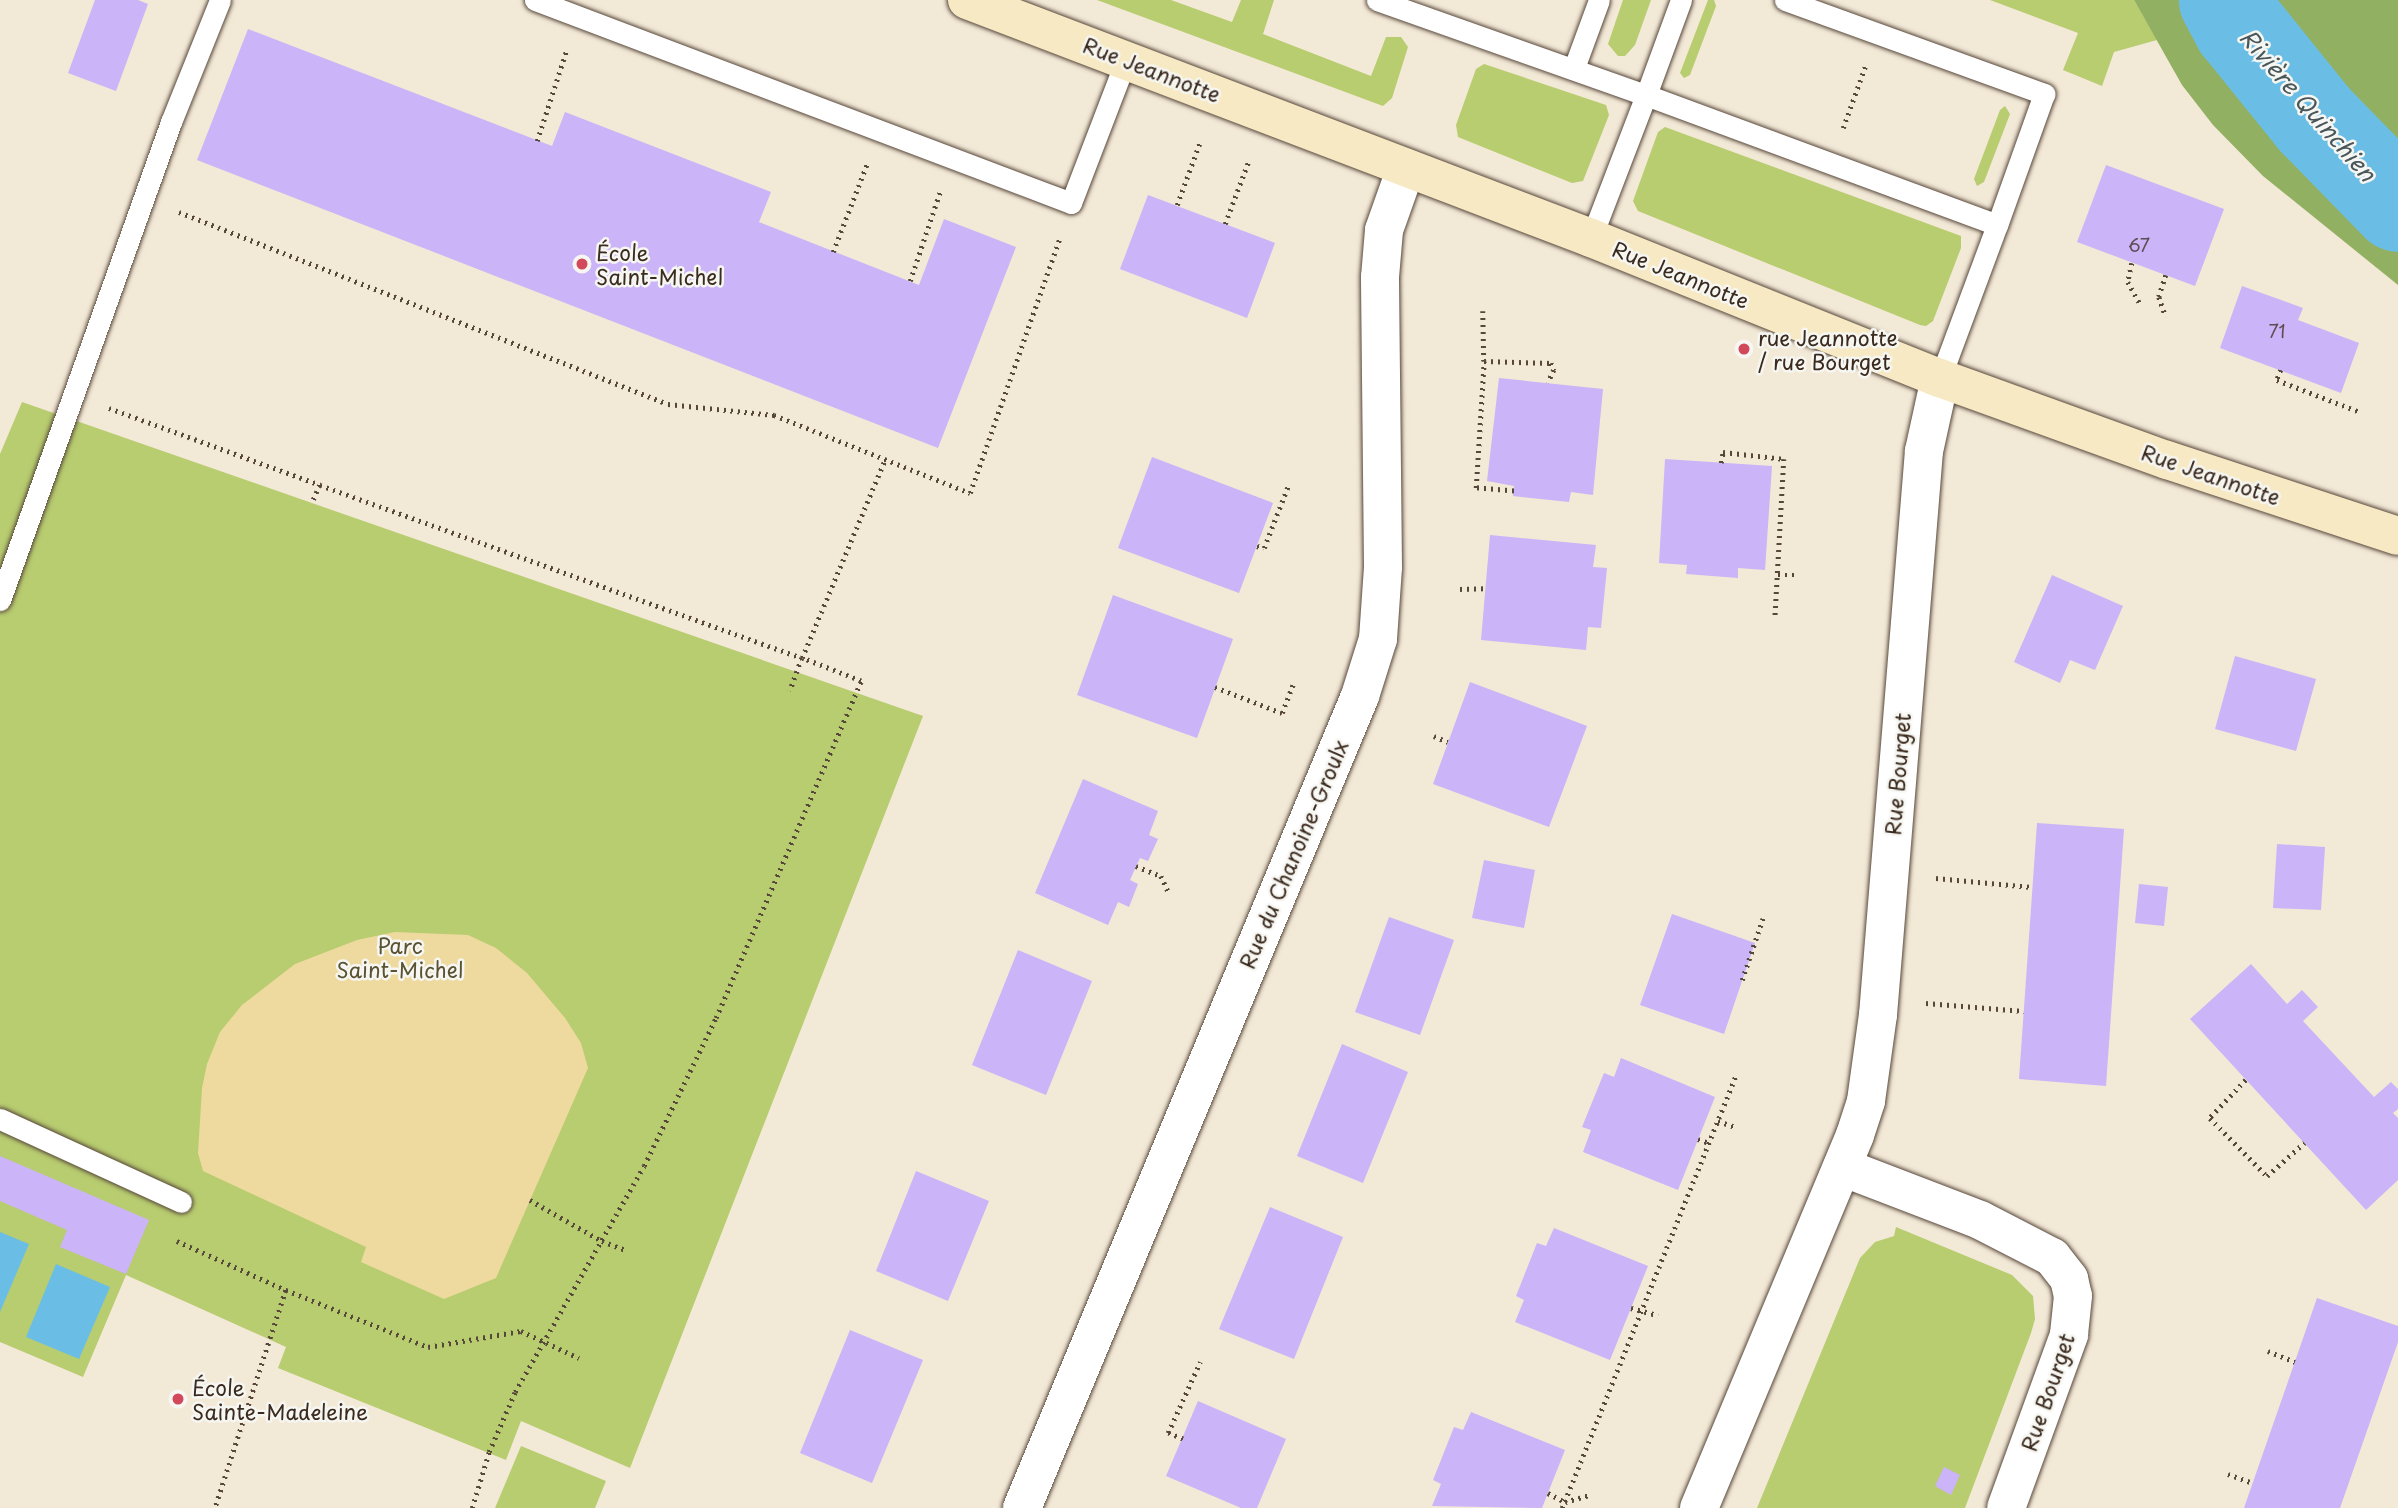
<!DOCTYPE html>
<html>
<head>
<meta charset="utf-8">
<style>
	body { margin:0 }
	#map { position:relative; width:2398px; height:1508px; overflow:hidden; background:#f3e9d7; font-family:"Playpen Sans",sans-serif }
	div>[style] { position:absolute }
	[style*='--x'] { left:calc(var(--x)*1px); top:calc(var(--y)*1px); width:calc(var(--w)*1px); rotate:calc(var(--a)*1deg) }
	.green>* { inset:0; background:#b8cc70 }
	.forest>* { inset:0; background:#92b062 }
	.sand>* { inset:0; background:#eeda9e }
	.water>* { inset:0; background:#6abee6 }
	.river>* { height:93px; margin:-46.5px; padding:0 46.5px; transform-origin:46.5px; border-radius:46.5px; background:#6abee6 }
	.building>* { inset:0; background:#cbb4f7 }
	.path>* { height:4.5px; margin-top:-2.25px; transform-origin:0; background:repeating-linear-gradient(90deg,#57473a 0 2px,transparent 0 7px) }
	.roads { filter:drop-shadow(0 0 2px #57473a) drop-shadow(0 0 2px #57473a) }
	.service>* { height:21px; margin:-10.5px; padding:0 10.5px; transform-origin:10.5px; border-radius:10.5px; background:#fff }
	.minor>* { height:38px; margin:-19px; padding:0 19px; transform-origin:19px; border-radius:19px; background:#fff }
	.secondary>* { height:38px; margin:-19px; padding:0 19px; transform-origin:19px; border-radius:19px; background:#f7e9c3 }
	.dots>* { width:19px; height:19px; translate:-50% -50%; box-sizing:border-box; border:4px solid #f6f6f2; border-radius:50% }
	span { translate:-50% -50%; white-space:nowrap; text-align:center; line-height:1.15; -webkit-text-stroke:5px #f6f6f2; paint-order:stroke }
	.number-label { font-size:18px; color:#5f4c54 }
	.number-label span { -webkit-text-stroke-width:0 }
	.street-label { font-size:21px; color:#3b2a1e }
	.poi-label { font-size:21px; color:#3b2a1e }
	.left { translate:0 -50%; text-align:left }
	.park-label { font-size:21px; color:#5a5232 }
	.water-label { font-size:23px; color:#49565a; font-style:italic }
</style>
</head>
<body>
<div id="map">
	<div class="green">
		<div style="clip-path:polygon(1097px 0,1171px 0,1232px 22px,1241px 0,1274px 0,1263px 34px,1371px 76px,1386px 37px,1401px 37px,1408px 47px,1392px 98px,1383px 106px)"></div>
		<div style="clip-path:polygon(1623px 0,1651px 0,1635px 45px,1625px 56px,1618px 56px,1608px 44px)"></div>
		<div style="clip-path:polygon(1708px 0,1714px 0,1716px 6px,1690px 75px,1684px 78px,1680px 73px)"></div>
		<div style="clip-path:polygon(1990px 0,2134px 0,2157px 40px,2114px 52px,2102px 86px,2063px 70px,2078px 33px)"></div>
		<div style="clip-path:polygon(1484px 64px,1606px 105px,1609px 115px,1583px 181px,1572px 183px,1458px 137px,1456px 125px,1476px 69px)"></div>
		<div style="clip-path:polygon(2005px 106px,2010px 114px,1984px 182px,1977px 186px,1974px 179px,2000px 110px)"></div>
		<div style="clip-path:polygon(1665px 127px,1961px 236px,1961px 248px,1933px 321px,1926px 326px,1920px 325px,1638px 211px,1633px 201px,1658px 132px)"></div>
		<div style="clip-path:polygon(22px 402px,923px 716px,630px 1468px,521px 1421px,506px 1460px,278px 1368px,286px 1347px,126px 1275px,83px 1377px,0 1342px,0 454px)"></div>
		<div style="clip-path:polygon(1896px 1227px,2012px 1275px,2033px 1296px,2035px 1319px,2031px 1333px,1965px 1508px,1757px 1508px,1860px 1258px,1875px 1242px,1894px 1236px)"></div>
		<div style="clip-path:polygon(521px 1446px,606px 1481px,595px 1508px,495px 1508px)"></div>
	</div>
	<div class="forest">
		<div style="clip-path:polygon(2134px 0,2398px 0,2398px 285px,2263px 176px,2213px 125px,2182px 85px)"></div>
	</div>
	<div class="sand">
		<div style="clip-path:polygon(395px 932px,468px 935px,496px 948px,527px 973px,565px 1018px,581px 1043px,588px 1068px,496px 1278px,444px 1299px,361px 1262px,366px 1247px,203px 1171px,198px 1153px,202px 1088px,207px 1064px,220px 1032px,242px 1005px,295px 964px,357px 940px)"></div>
	</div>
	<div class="water">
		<div style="clip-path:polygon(0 1232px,29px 1244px,0 1312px)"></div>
		<div style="clip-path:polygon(56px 1264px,110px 1287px,79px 1359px,26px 1337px)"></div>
	</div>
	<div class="river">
		<div style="--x:2225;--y:0;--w:30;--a:62"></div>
		<div style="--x:2239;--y:26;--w:119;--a:51.1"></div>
		<div style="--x:2314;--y:119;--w:120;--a:45.7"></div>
	</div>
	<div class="building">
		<div style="clip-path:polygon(95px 0,138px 0,148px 4px,116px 91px,68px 73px)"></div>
		<div style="clip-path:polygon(248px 29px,552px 146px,565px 112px,771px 192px,759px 222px,919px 285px,944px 219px,1016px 247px,938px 448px,197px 160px)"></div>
		<div style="clip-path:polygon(2106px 165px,2224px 209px,2195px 286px,2077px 242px)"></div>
		<div style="clip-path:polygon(1148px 195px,1275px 243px,1247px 318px,1120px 269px)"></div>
		<div style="clip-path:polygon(2242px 286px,2303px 308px,2298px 320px,2359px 343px,2341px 393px,2220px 348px)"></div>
		<div style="clip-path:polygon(1499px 378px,1603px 389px,1593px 495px,1571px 492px,1569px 502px,1513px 496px,1514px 486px,1487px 481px)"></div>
		<div style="clip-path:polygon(1152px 457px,1273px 503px,1239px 593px,1118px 548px)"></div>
		<div style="clip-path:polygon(1665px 459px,1772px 466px,1765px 570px,1738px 568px,1738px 578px,1686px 574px,1687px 565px,1659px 563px)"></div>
		<div style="clip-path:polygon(1490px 535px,1596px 545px,1593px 567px,1607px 568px,1601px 628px,1588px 627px,1586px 650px,1481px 640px)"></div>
		<div style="clip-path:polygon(2052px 575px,2123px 606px,2095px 670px,2070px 660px,2060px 683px,2014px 662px)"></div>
		<div style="clip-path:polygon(1113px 595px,1233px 639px,1197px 738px,1077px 695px)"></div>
		<div style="clip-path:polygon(2235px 656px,2316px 679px,2296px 751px,2215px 729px)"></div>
		<div style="clip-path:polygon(1470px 682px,1587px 726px,1549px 827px,1433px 784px)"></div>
		<div style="clip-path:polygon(1083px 779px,1158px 811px,1149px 835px,1158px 839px,1148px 861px,1140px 858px,1130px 880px,1138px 884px,1129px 907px,1118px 902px,1108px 925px,1035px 893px)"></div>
		<div style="clip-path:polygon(2037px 823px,2124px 829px,2106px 1086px,2019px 1079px)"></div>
		<div style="clip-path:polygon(2277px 844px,2325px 847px,2321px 910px,2273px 908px)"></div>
		<div style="clip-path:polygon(1484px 860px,1535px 870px,1524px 928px,1472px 918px)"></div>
		<div style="clip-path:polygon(2139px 884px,2168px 887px,2164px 926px,2135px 923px)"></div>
		<div style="clip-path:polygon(1672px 914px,1755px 943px,1724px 1034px,1640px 1005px)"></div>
		<div style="clip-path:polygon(1389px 917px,1454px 940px,1420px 1035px,1355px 1012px)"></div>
		<div style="clip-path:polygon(1018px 950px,1092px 981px,1046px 1095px,972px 1065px)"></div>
		<div style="clip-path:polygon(2251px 964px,2287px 1004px,2302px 990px,2318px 1007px,2303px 1021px,2374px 1097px,2391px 1082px,2398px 1089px,2398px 1109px,2393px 1113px,2398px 1118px,2398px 1180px,2366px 1210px,2190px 1019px)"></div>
		<div style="clip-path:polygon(1342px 1044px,1408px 1072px,1363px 1183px,1297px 1156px)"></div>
		<div style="clip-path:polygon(1621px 1058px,1715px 1097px,1678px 1190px,1583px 1152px,1591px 1130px,1582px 1127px,1604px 1073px,1614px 1077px)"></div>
		<div style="clip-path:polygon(0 1156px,149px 1220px,126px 1274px,60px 1247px,67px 1230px,0 1201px)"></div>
		<div style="clip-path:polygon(916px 1171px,989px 1201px,948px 1301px,876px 1271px)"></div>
		<div style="clip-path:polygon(1270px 1207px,1343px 1237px,1294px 1359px,1219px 1329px)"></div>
		<div style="clip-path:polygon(1554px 1228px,1648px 1266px,1610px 1360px,1515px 1322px,1524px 1300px,1516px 1296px,1537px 1243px,1546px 1246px)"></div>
		<div style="clip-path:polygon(2317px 1298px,2398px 1326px,2398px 1342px,2340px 1508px,2244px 1508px)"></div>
		<div style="clip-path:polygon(850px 1330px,923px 1360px,872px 1483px,800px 1453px)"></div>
		<div style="clip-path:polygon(1198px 1401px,1286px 1439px,1257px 1508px,1241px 1508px,1166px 1476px)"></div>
		<div style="clip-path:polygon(1471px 1412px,1565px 1450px,1542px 1508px,1432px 1506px,1441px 1484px,1433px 1480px,1454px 1427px,1463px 1430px)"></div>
		<div style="clip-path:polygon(1944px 1467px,1960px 1475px,1951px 1495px,1935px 1486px)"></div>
	</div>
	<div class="path">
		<div style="--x:1843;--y:128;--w:65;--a:-70.2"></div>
		<div style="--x:537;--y:141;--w:94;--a:-72"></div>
		<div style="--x:1177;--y:205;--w:67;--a:-69.9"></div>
		<div style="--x:179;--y:212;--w:525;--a:21.44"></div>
		<div style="--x:668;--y:404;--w:107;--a:5.9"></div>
		<div style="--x:774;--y:415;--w:211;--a:21.7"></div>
		<div style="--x:970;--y:493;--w:271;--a:-70.6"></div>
		<div style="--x:1225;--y:224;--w:68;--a:-69.4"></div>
		<div style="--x:833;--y:252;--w:94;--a:-68.9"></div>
		<div style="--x:2132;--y:263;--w:19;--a:102"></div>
		<div style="--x:2128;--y:282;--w:26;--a:61"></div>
		<div style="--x:2166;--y:275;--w:23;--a:108"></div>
		<div style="--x:2159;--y:297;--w:21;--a:71"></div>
		<div style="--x:910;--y:281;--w:94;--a:-71.4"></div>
		<div style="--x:1483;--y:311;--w:50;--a:88.9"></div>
		<div style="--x:2281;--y:370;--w:11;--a:112"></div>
		<div style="--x:2277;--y:380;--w:89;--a:21.1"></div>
		<div style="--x:109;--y:408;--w:225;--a:20"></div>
		<div style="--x:320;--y:485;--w:20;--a:114"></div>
		<div style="--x:1721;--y:463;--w:11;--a:-80"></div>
		<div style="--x:1723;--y:452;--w:61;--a:6.5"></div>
		<div style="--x:1784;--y:459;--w:160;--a:93.2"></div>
		<div style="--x:320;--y:485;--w:512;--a:19.74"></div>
		<div style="--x:802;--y:658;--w:35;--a:110"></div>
		<div style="--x:1514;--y:491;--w:38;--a:-175"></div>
		<div style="--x:1476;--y:488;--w:127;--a:-86.4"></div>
		<div style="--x:1484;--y:361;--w:67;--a:1.7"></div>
		<div style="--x:1551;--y:363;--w:8;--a:67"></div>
		<div style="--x:1554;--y:370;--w:14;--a:115"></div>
		<div style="--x:1257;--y:546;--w:7;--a:16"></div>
		<div style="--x:1264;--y:548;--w:66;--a:-68.8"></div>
		<div style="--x:1778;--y:575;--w:18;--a:0"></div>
		<div style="--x:1460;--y:589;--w:25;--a:-2"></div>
		<div style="--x:1215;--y:687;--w:72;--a:21.2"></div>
		<div style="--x:1282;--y:713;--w:33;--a:-69"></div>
		<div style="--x:1434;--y:736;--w:15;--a:23"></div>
		<div style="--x:1136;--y:866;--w:27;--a:22"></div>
		<div style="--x:1161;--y:876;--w:17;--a:65"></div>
		<div style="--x:1936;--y:878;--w:96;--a:5.4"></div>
		<div style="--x:1742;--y:980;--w:65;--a:-71.3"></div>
		<div style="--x:1926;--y:1003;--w:98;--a:4.7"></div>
		<div style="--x:2246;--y:1080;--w:52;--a:133.5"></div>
		<div style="--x:2210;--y:1118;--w:81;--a:45.5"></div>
		<div style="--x:2267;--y:1176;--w:50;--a:-41.7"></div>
		<div style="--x:1718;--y:1121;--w:18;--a:19"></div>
		<div style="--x:1698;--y:1139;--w:12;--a:20"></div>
		<div style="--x:530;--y:1200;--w:83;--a:29.7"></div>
		<div style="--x:602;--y:1241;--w:25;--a:21"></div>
		<div style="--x:177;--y:1241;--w:120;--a:24.2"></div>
		<div style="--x:286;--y:1290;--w:229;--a:108"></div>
		<div style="--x:286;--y:1290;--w:153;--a:21.9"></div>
		<div style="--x:428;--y:1347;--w:94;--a:-9.8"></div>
		<div style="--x:521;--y:1331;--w:64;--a:25"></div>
		<div style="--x:1631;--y:1308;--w:28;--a:15"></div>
		<div style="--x:2268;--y:1351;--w:29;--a:22"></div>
		<div style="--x:1183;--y:1439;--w:16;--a:-158"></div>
		<div style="--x:1168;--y:1433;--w:78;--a:-65.7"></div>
		<div style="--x:2228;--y:1474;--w:27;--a:20"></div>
		<div style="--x:1548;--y:1493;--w:19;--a:28"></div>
		<div style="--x:1565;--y:1502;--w:26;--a:-16"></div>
		<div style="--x:472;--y:1508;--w:59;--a:-73.1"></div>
		<div style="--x:489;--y:1452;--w:65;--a:-66.6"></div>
		<div style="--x:515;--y:1392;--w:260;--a:-60.3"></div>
		<div style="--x:644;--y:1166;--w:165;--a:-64.1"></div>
		<div style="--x:716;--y:1018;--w:367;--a:-66.7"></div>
		<div style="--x:861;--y:681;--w:63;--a:-158.7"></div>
		<div style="--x:802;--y:658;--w:215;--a:-67.3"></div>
		<div style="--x:1562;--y:1508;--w:467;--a:-68.1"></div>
	</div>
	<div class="roads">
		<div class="service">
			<div style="--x:535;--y:0;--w:573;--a:20.74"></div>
			<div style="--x:1071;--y:203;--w:153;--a:-69"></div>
			<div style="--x:1377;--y:0;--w:285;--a:19.5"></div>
			<div style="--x:1646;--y:95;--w:153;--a:111"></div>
			<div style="--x:1681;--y:0;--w:101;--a:110.2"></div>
			<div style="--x:1646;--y:95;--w:374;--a:20.3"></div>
			<div style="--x:1997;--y:225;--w:163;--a:110.4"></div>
			<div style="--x:1785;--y:0;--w:276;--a:19.9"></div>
			<div style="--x:2044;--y:94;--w:139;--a:109.7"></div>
			<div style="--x:1574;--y:68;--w:72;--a:-69.8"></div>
			<div style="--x:0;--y:600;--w:508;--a:-70.32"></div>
			<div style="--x:171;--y:122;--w:131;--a:-68.1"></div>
			<div style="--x:0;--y:1119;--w:199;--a:24.6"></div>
		</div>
		<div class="minor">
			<div style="--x:1842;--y:1167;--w:148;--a:21"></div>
			<div style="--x:1980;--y:1220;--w:81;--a:27.2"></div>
			<div style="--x:2052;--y:1257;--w:28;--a:52"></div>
			<div style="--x:2069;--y:1279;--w:17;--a:77"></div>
			<div style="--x:2073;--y:1296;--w:39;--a:96"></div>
			<div style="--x:2069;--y:1335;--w:184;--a:110"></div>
			<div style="--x:1022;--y:1508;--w:880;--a:-67.4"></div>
			<div style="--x:1360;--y:696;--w:60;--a:-72.5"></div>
			<div style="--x:1378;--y:639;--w:72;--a:-86"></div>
			<div style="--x:1383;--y:567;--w:290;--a:-90.6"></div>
			<div style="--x:1380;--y:277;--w:47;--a:-85.1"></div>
			<div style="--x:1384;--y:230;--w:66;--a:-70.5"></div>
			<div style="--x:1699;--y:1508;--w:404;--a:-67.3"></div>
			<div style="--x:1855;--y:1135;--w:36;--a:-72"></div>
			<div style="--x:1866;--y:1101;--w:87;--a:-82.1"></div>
			<div style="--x:1878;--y:1015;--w:566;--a:-85.34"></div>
			<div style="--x:1924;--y:451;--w:75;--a:-77.6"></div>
		</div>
		<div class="secondary">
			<div style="--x:967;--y:0;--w:668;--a:20.88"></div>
			<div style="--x:1591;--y:238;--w:376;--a:21.9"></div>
			<div style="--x:1940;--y:378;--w:241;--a:19.9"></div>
			<div style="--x:2167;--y:460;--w:243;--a:18.2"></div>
		</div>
	</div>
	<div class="dots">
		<div style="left:582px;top:264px;background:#d1495b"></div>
		<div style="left:1744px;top:349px;background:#d1495b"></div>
		<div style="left:178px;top:1399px;background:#d1495b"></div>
	</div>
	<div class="number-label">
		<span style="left:2139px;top:245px">67</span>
		<span style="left:2277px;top:331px">71</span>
	</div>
	<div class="street-label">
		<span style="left:1152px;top:69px;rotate:21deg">Rue Jeannotte</span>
		<span style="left:1681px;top:274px;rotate:22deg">Rue Jeannotte</span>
		<span style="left:2211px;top:474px;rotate:19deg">Rue Jeannotte</span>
		<span style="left:1897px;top:774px;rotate:-85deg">Rue Bourget</span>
		<span style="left:1293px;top:854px;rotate:-67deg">Rue du Chanoine-Groulx</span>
		<span style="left:2047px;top:1392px;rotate:-71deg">Rue Bourget</span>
	</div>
	<div class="poi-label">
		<span class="left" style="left:596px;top:264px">École<br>Saint-Michel</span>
		<span class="left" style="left:1758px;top:349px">rue Jeannotte<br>/ rue Bourget</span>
		<span class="left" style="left:192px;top:1399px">École<br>Sainte-Madeleine</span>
	</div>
	<div class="park-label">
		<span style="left:400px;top:957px">Parc<br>Saint-Michel</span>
	</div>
	<div class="water-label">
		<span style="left:2308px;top:105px;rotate:49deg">Rivière Quinchien</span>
	</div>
</div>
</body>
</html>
